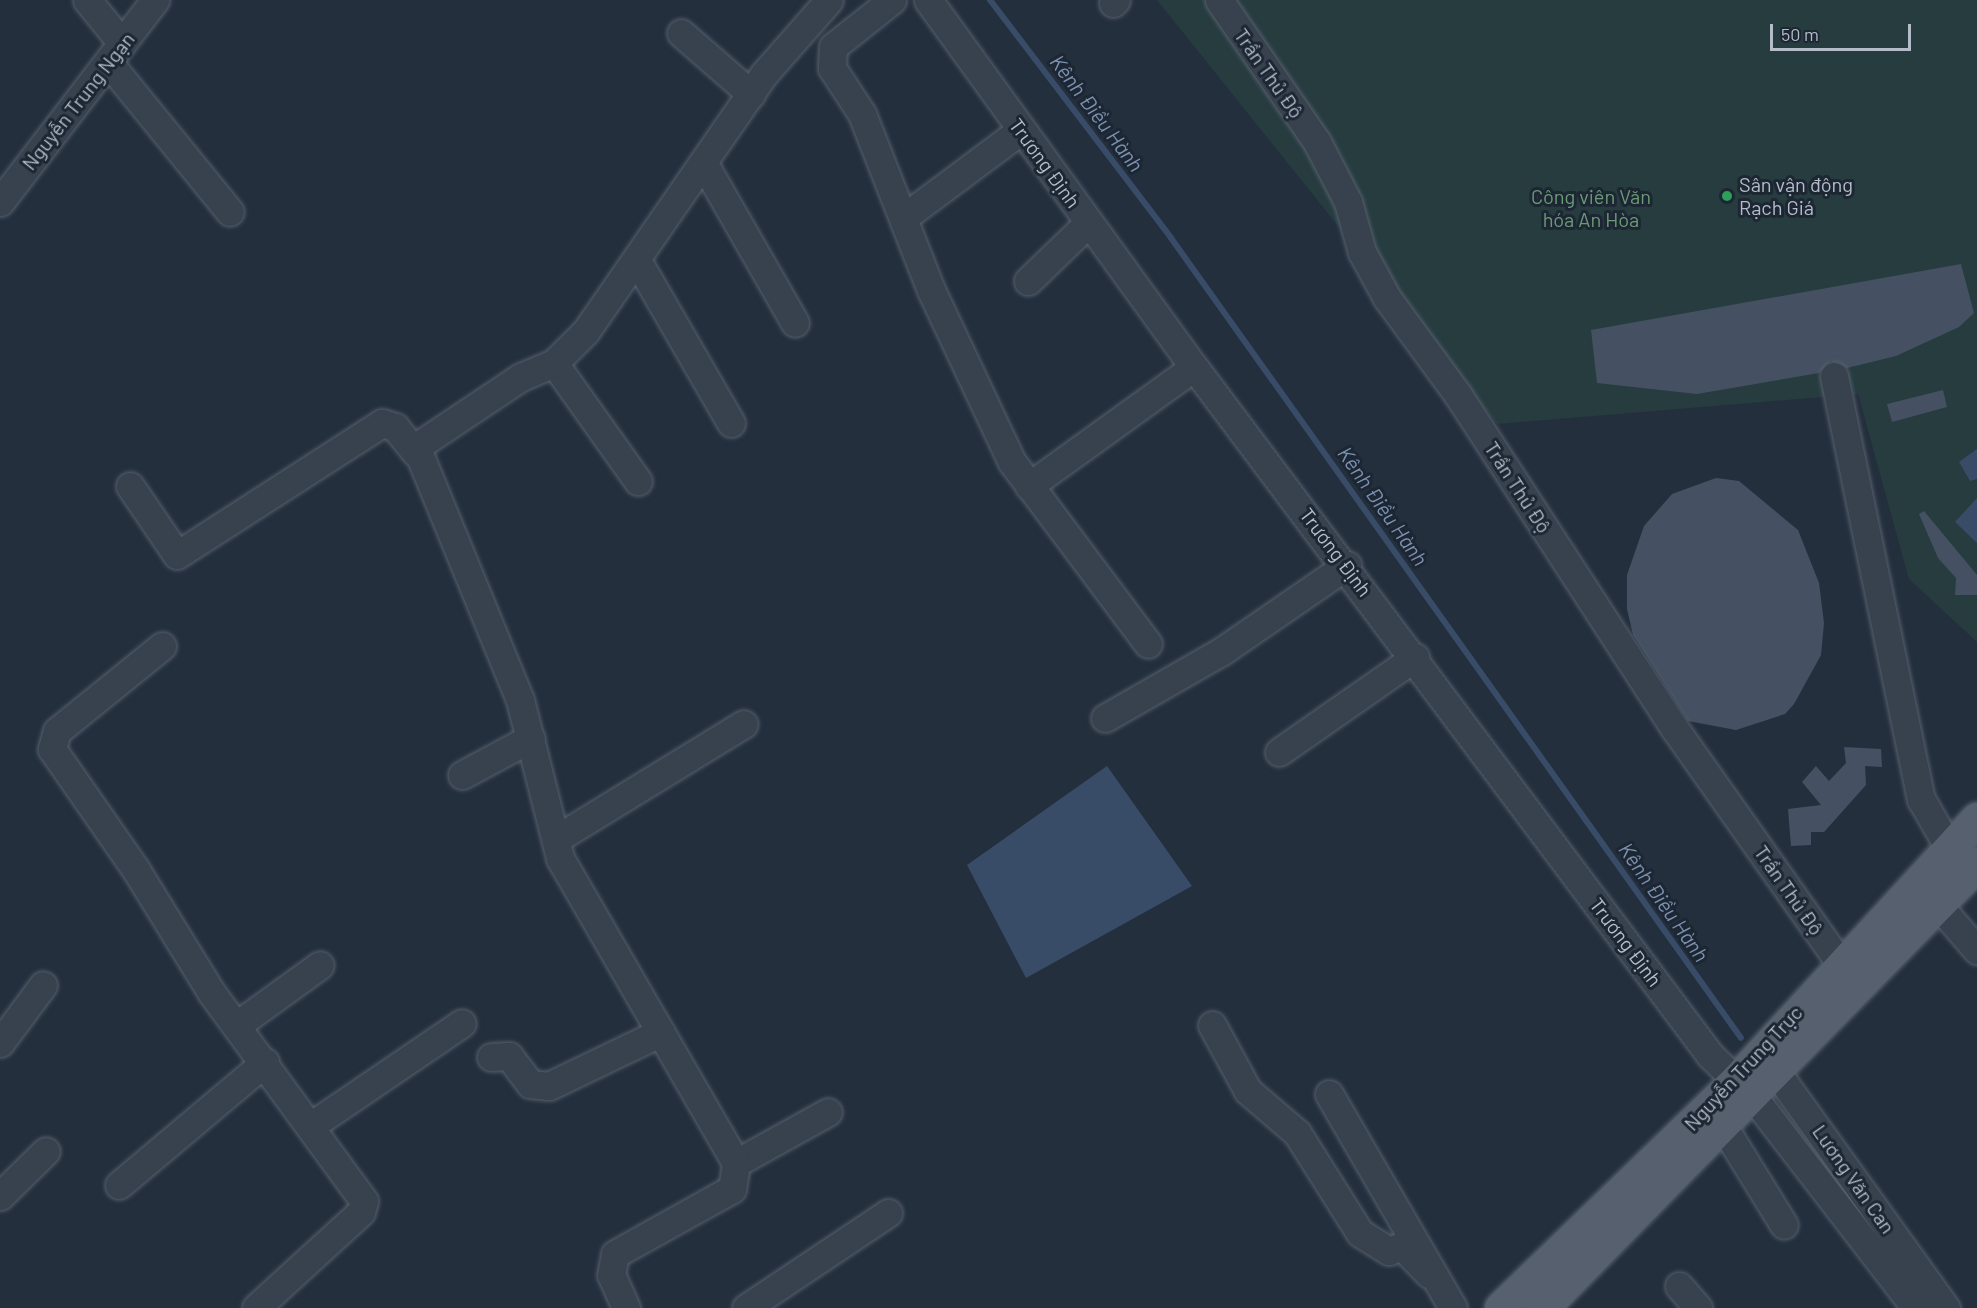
<!DOCTYPE html>
<html>
<head>
<meta charset="utf-8">
<style>
	body { margin:0 }
	#map { position:relative; width:1977px; height:1308px; overflow:hidden; background:#242f3e; font-family:Barlow,sans-serif }
	div>[style] { position:absolute }
	[style*='--x'] { left:calc(var(--x)*1px); top:calc(var(--y)*1px); width:calc(var(--w)*1px); rotate:calc(var(--a)*1deg) }
	.green>* { inset:0; background:#263c3f }
	.water>* { inset:0; background:#394c67 }
	.stream>* { height:6px; margin:-3px; padding:0 3px; transform-origin:3px; border-radius:3px; background:#394c67 }
	.building>* { inset:0; background:#455162 }
	.roads { filter:drop-shadow(0 0 2px #565f6c) drop-shadow(0 0 2px #565f6c) }
	.minor>* { height:27px; margin:-13.5px; padding:0 13.5px; transform-origin:13.5px; border-radius:13.5px; background:#38414e }
	.major>* { height:33px; margin:-16.5px; padding:0 16.5px; transform-origin:16.5px; border-radius:16.5px; background:#56606e }
	.dots>* { width:16px; height:16px; translate:-50% -50%; box-sizing:border-box; border:3px solid #1d2633; border-radius:50% }
	span { translate:-50% -50%; white-space:nowrap; text-align:center; line-height:1.15; -webkit-text-stroke:6px #1d2633; paint-order:stroke }
	.street-label { font-size:20px; color:#b4bcc9 }
	.poi-label { font-size:20px; color:#b4bcc9 }
	.left { translate:0 -50%; text-align:left }
	.park-label { font-size:20px; color:#6b9a76 }
	.water-label { font-size:21px; color:#7c92b1; font-style:italic }
	.scale { position:absolute; left:1770px; top:24px; width:141px; height:27px; box-sizing:border-box; border:3px solid #b4bcc9; border-top:0; padding-left:8px; font-size:18px; line-height:21px; white-space:nowrap; color:#b4bcc9; -webkit-text-stroke:4px #1d2633; paint-order:stroke }
</style>
</head>
<body>
<div id="map">
	<div class="green">
		<div style="clip-path:polygon(1157px 0,1977px 0,1977px 642px,1909px 579px,1858px 394px,1497px 424px)"></div>
	</div>
	<div class="water">
		<div style="clip-path:polygon(1977px 449px,1977px 479px,1970px 481px,1959px 462px)"></div>
		<div style="clip-path:polygon(1977px 498px,1977px 543px,1955px 522px)"></div>
		<div style="clip-path:polygon(1107px 766px,1192px 886px,1026px 978px,967px 865px)"></div>
	</div>
	<div class="stream">
		<div style="--x:990;--y:0;--w:299;--a:52.7"></div>
		<div style="--x:1171;--y:238;--w:982;--a:54.53"></div>
	</div>
	<div class="building">
		<div style="clip-path:polygon(1961px 264px,1974px 313px,1959px 327px,1896px 356px,1847px 368px,1831px 361px,1819px 373px,1697px 394px,1597px 383px,1591px 330px)"></div>
		<div style="clip-path:polygon(1943px 390px,1947px 407px,1892px 422px,1887px 404px)"></div>
		<div style="clip-path:polygon(1716px 478px,1739px 481px,1798px 530px,1819px 583px,1824px 623px,1821px 655px,1794px 704px,1785px 714px,1736px 730px,1688px 721px,1633px 635px,1627px 609px,1627px 575px,1644px 526px,1672px 494px)"></div>
		<div style="clip-path:polygon(1924px 511px,1977px 575px,1977px 595px,1955px 595px,1956px 578px,1938px 558px,1919px 514px)"></div>
		<div style="clip-path:polygon(1844px 747px,1881px 749px,1882px 767px,1865px 766px,1866px 785px,1824px 832px,1811px 832px,1811px 845px,1791px 846px,1788px 809px,1821px 805px,1802px 782px,1816px 766px,1829px 781px,1846px 763px)"></div>
	</div>
	<div class="roads">
		<div class="minor">
			<div style="--x:87;--y:0;--w:55;--a:50.9"></div>
			<div style="--x:892;--y:0;--w:75;--a:141.5"></div>
			<div style="--x:833;--y:47;--w:21;--a:93"></div>
			<div style="--x:832;--y:68;--w:55;--a:56.9"></div>
			<div style="--x:862;--y:114;--w:189;--a:68.6"></div>
			<div style="--x:931;--y:290;--w:190;--a:64.8"></div>
			<div style="--x:1012;--y:462;--w:227;--a:53.2"></div>
			<div style="--x:928;--y:0;--w:453;--a:54.1"></div>
			<div style="--x:1194;--y:367;--w:860;--a:53.13"></div>
			<div style="--x:1710;--y:1055;--w:62;--a:44.3"></div>
			<div style="--x:1754;--y:1098;--w:265;--a:52.4"></div>
			<div style="--x:1219;--y:0;--w:173;--a:55.4"></div>
			<div style="--x:1317;--y:142;--w:68;--a:62.7"></div>
			<div style="--x:1348;--y:202;--w:52;--a:74.4"></div>
			<div style="--x:1362;--y:252;--w:52;--a:61.5"></div>
			<div style="--x:1387;--y:298;--w:120;--a:53.8"></div>
			<div style="--x:1458;--y:395;--w:398;--a:57"></div>
			<div style="--x:1675;--y:729;--w:286;--a:54.8"></div>
			<div style="--x:1113;--y:3;--w:4;--a:-45"></div>
			<div style="--x:681;--y:33;--w:93;--a:41.1"></div>
			<div style="--x:108;--y:62;--w:193;--a:50.9"></div>
			<div style="--x:704;--y:164;--w:183;--a:60.2"></div>
			<div style="--x:0;--y:202;--w:255;--a:-52.5"></div>
			<div style="--x:903;--y:218;--w:147;--a:-36.7"></div>
			<div style="--x:638;--y:262;--w:186;--a:60"></div>
			<div style="--x:1028;--y:281;--w:83;--a:-44"></div>
			<div style="--x:554;--y:363;--w:145;--a:54.6"></div>
			<div style="--x:1834;--y:376;--w:432;--a:78.4"></div>
			<div style="--x:1921;--y:799;--w:56;--a:60.3"></div>
			<div style="--x:130;--y:486;--w:83;--a:55.7"></div>
			<div style="--x:177;--y:555;--w:244;--a:-32.8"></div>
			<div style="--x:382;--y:423;--w:14;--a:17"></div>
			<div style="--x:395;--y:427;--w:33;--a:51"></div>
			<div style="--x:1029;--y:486;--w:203;--a:-35.8"></div>
			<div style="--x:162;--y:646;--w:135;--a:141"></div>
			<div style="--x:57;--y:731;--w:19;--a:106"></div>
			<div style="--x:52;--y:749;--w:147;--a:55.2"></div>
			<div style="--x:136;--y:870;--w:143;--a:58.4"></div>
			<div style="--x:211;--y:992;--w:259;--a:53.8"></div>
			<div style="--x:364;--y:1201;--w:11;--a:105"></div>
			<div style="--x:361;--y:1212;--w:142;--a:137.6"></div>
			<div style="--x:1105;--y:718;--w:135;--a:-29.8"></div>
			<div style="--x:1222;--y:651;--w:152;--a:-34.5"></div>
			<div style="--x:1279;--y:752;--w:166;--a:-34.9"></div>
			<div style="--x:462;--y:775;--w:78;--a:-28.2"></div>
			<div style="--x:556;--y:839;--w:220;--a:-31.5"></div>
			<div style="--x:1938;--y:905;--w:60;--a:49.1"></div>
			<div style="--x:237;--y:1025;--w:102;--a:-35.9"></div>
			<div style="--x:1212;--y:1025;--w:75;--a:61.4"></div>
			<div style="--x:1248;--y:1091;--w:65;--a:40.6"></div>
			<div style="--x:1297;--y:1133;--w:118;--a:57.8"></div>
			<div style="--x:1360;--y:1233;--w:34;--a:32"></div>
			<div style="--x:1389;--y:1251;--w:14;--a:-21"></div>
			<div style="--x:1402;--y:1246;--w:39;--a:46"></div>
			<div style="--x:0;--y:1043;--w:72;--a:-53.4"></div>
			<div style="--x:1764;--y:1055;--w:312;--a:54.3"></div>
			<div style="--x:491;--y:1057;--w:18;--a:-3"></div>
			<div style="--x:509;--y:1056;--w:35;--a:53"></div>
			<div style="--x:530;--y:1084;--w:19;--a:6"></div>
			<div style="--x:549;--y:1086;--w:124;--a:-25.7"></div>
			<div style="--x:1329;--y:1094;--w:247;--a:59.9"></div>
			<div style="--x:312;--y:1125;--w:181;--a:-34.2"></div>
			<div style="--x:1723;--y:1126;--w:116;--a:58.4"></div>
			<div style="--x:736;--y:1163;--w:105;--a:-29"></div>
			<div style="--x:119;--y:1185;--w:191;--a:-40.1"></div>
			<div style="--x:0;--y:1196;--w:64;--a:-44.4"></div>
			<div style="--x:1679;--y:1286;--w:29;--a:49"></div>
			<div style="--x:626;--y:1308;--w:36;--a:-114"></div>
			<div style="--x:611;--y:1275;--w:21;--a:-79"></div>
			<div style="--x:615;--y:1254;--w:134;--a:-29.1"></div>
			<div style="--x:732;--y:1189;--w:26;--a:-81"></div>
			<div style="--x:736;--y:1163;--w:352;--a:-120"></div>
			<div style="--x:560;--y:858;--w:163;--a:-104.2"></div>
			<div style="--x:520;--y:700;--w:274;--a:-112.3"></div>
			<div style="--x:416;--y:447;--w:126;--a:-33.7"></div>
			<div style="--x:521;--y:377;--w:36;--a:-23"></div>
			<div style="--x:554;--y:363;--w:45;--a:-45"></div>
			<div style="--x:586;--y:331;--w:313;--a:-55.3"></div>
			<div style="--x:764;--y:74;--w:98;--a:-48.7"></div>
			<div style="--x:746;--y:1308;--w:171;--a:-33.8"></div>
		</div>
		<div class="major">
			<div style="--x:1501;--y:1308;--w:328;--a:-44"></div>
			<div style="--x:1737;--y:1080;--w:355;--a:-47.4"></div>
			<div style="--x:1542;--y:1308;--w:622;--a:-45.59"></div>
		</div>
	</div>
	<div class="dots">
		<div style="left:1727px;top:196px;background:#2e9e5b"></div>
	</div>
	<div class="street-label">
		<span style="left:1269px;top:73px;rotate:55deg">Trần Thủ Độ</span>
		<span style="left:78px;top:101px;rotate:-52deg">Nguyễn Trung Ngạn</span>
		<span style="left:1045px;top:163px;rotate:54deg">Trương Định</span>
		<span style="left:1518px;top:487px;rotate:57deg">Trần Thủ Độ</span>
		<span style="left:1336px;top:552px;rotate:53deg">Trương Định</span>
		<span style="left:1789px;top:890px;rotate:55deg">Trần Thủ Độ</span>
		<span style="left:1626px;top:942px;rotate:53deg">Trương Định</span>
		<span style="left:1743px;top:1068px;rotate:-47deg">Nguyễn Trung Trực</span>
		<span style="left:1854px;top:1179px;rotate:55deg">Lương Văn Can</span>
	</div>
	<div class="poi-label">
		<span class="left" style="left:1739px;top:196px">Sân vận động<br>Rạch Giá</span>
	</div>
	<div class="park-label">
		<span style="left:1591px;top:208px">Công viên Văn<br>hóa An Hòa</span>
	</div>
	<div class="water-label">
		<span style="left:1097px;top:113px;rotate:53deg">Kênh Điều Hành</span>
		<span style="left:1383px;top:506px;rotate:55deg">Kênh Điều Hành</span>
		<span style="left:1664px;top:902px;rotate:55deg">Kênh Điều Hành</span>
	</div>
	<div class="scale">50 m</div>
</div>
</body>
</html>
